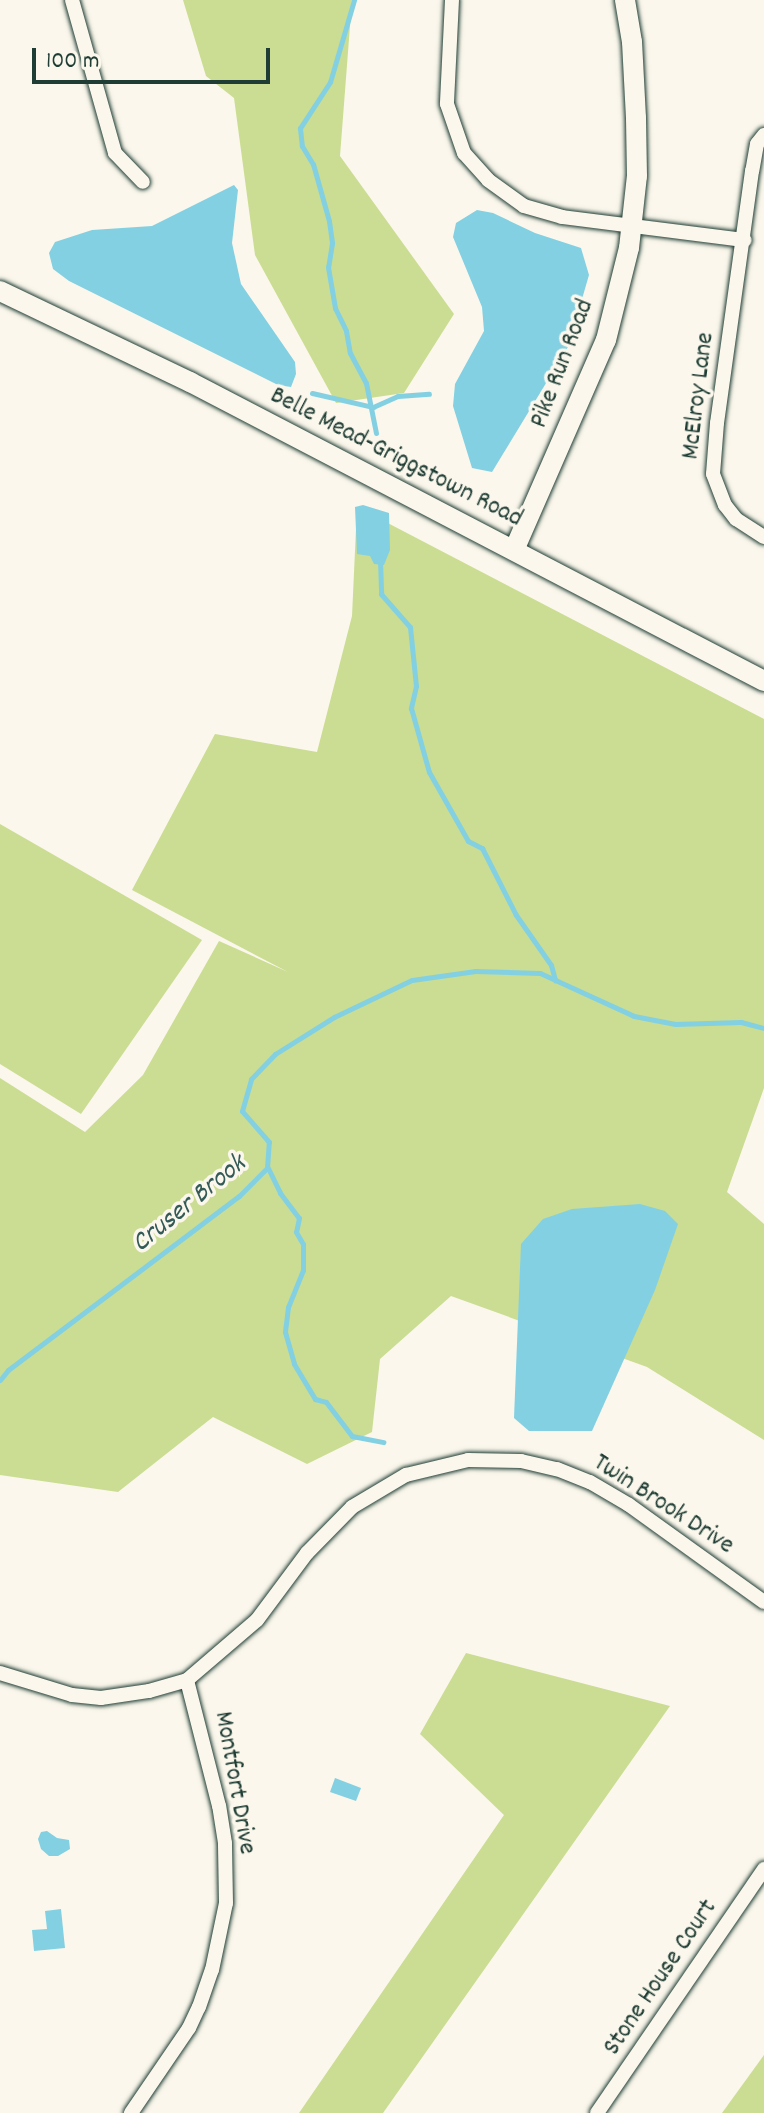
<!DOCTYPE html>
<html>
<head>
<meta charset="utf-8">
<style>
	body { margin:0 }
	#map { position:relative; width:764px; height:2113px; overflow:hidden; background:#fbf7ec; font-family:Dekko,sans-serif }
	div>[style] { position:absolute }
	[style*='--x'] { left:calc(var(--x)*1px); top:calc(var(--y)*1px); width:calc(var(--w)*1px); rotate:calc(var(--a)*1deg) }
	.green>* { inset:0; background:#cadd92 }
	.water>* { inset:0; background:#83d0e2 }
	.stream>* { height:5px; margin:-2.5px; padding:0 2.5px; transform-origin:2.5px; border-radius:2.5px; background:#83d0e2 }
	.roads { filter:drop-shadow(0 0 2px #1f3d34) drop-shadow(0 0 2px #1f3d34) }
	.street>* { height:14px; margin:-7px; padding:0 7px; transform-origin:7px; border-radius:7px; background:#fbf7ec }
	.secondary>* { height:20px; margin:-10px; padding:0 10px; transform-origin:10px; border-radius:10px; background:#fbf7ec }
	span { translate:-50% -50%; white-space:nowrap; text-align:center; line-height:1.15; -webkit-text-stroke:7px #fbf7ec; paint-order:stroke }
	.street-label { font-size:26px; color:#1f3d34 }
	.water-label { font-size:28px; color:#335a57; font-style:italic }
	.scale { position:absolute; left:32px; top:48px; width:238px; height:36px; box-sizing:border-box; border:4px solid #1f3d34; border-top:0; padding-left:10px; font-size:24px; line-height:28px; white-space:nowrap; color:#1f3d34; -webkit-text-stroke:6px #fbf7ec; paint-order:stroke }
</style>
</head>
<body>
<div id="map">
	<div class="green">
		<div style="clip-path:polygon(183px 0,352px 0,340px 156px,454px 314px,404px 393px,336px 403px,255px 255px,234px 98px,206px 76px)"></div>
		<div style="clip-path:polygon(357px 507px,764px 719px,764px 1088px,727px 1192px,764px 1224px,764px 1440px,647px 1367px,451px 1296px,380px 1359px,372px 1432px,307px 1464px,213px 1417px,118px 1492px,0 1475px,0 1078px,85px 1132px,143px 1075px,219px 941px,288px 972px,132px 890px,215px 734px,317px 752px,352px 616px)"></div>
		<div style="clip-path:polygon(0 824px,202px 940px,81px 1114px,0 1064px)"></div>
		<div style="clip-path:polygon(466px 1653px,670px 1706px,383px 2113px,299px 2113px,504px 1815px,420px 1734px)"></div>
		<div style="clip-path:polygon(764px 2055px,764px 2113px,722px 2113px)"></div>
	</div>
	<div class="water">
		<div style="clip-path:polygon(234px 185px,238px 190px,232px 243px,241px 284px,295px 362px,296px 374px,291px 387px,278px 385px,69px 281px,53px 269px,49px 253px,55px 242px,92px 230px,152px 226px)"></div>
		<div style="clip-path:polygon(477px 210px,493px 213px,535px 233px,581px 248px,589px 275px,568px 347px,492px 472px,472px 468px,453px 406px,455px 384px,484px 331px,482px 307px,453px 237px,456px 223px)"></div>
		<div style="clip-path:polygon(363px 505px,389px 513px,390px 550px,384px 565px,374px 564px,370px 556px,357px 554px,355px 507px)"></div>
		<div style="clip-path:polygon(640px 1204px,665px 1211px,678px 1224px,655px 1290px,592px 1431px,529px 1431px,514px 1418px,521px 1244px,543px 1219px,572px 1209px)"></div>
		<div style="clip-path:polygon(335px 1778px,361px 1788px,356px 1801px,330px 1792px)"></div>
		<div style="clip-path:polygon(47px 1831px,57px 1838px,69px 1840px,70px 1849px,58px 1856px,49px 1856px,41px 1849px,38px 1839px,41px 1832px)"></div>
		<div style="clip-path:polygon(61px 1909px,65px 1948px,34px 1951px,32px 1930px,47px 1929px,45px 1911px)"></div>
	</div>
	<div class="stream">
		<div style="--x:354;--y:0;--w:85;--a:106.3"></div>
		<div style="--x:330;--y:82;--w:55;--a:123.1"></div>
		<div style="--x:300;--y:128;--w:18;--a:84"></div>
		<div style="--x:302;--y:146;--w:21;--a:59"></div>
		<div style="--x:313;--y:164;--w:59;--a:74.3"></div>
		<div style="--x:329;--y:221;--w:22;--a:82"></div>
		<div style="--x:332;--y:243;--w:24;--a:99"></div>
		<div style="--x:328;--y:267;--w:42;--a:80.3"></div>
		<div style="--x:335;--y:308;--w:25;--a:64"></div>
		<div style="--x:346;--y:331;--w:22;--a:80"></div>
		<div style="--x:350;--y:353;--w:34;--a:62"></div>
		<div style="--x:366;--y:383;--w:51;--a:78.7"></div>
		<div style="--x:312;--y:393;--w:63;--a:12.9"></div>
		<div style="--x:373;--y:407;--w:27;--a:-24"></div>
		<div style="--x:398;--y:396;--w:31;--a:-4"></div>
		<div style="--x:380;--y:560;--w:34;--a:88"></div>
		<div style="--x:381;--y:594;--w:44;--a:48.7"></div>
		<div style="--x:410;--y:627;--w:59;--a:84.2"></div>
		<div style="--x:416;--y:686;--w:23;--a:103"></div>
		<div style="--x:411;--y:708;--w:66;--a:74.3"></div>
		<div style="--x:429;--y:772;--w:79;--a:60.5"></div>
		<div style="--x:468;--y:841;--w:16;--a:27"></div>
		<div style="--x:482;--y:848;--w:75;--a:63.1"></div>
		<div style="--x:516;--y:915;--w:61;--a:55"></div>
		<div style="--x:551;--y:965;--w:16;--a:75"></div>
		<div style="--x:268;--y:1168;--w:28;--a:64"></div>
		<div style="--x:280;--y:1193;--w:31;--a:53"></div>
		<div style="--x:299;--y:1218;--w:14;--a:102"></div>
		<div style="--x:296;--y:1232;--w:14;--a:60"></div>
		<div style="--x:303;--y:1244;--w:26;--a:90"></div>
		<div style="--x:303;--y:1270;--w:40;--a:112"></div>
		<div style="--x:288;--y:1307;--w:25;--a:97"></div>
		<div style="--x:285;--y:1332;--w:33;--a:74"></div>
		<div style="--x:294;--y:1364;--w:41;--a:59"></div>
		<div style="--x:315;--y:1399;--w:11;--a:15"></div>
		<div style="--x:326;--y:1402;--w:43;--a:52.6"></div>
		<div style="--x:352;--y:1436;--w:32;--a:11"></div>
		<div style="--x:0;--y:1380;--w:13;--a:-51"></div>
		<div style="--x:8;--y:1370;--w:289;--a:-37"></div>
		<div style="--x:239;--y:1196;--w:40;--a:-45"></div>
		<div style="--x:267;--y:1168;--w:26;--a:-86"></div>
		<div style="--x:269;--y:1142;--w:41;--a:-131.1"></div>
		<div style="--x:242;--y:1111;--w:33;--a:-74"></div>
		<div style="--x:251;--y:1079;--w:35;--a:-46"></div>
		<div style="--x:275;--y:1054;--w:70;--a:-32.1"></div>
		<div style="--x:334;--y:1017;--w:86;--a:-25.4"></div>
		<div style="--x:412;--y:980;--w:64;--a:-8.1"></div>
		<div style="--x:475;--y:971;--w:65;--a:1.8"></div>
		<div style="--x:540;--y:973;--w:103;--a:24.6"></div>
		<div style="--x:634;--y:1016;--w:42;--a:11"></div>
		<div style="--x:675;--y:1024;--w:66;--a:-1.7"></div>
		<div style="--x:741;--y:1022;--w:24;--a:15"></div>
	</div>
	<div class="roads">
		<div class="street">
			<div style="--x:72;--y:0;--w:159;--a:74.3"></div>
			<div style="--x:115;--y:153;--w:40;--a:46"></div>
			<div style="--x:452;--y:0;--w:104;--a:92.8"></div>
			<div style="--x:447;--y:104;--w:52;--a:70.9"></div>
			<div style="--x:464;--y:153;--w:36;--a:48"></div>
			<div style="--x:488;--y:180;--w:44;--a:35.8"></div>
			<div style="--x:524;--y:206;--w:40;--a:16"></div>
			<div style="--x:562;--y:217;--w:184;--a:7.2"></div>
			<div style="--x:764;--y:135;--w:11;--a:128"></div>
			<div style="--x:757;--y:144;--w:27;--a:100"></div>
			<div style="--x:752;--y:171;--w:254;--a:97.9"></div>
			<div style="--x:717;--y:423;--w:51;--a:94.5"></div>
			<div style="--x:713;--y:474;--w:33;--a:69"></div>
			<div style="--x:725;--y:505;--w:18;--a:52"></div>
			<div style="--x:736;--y:519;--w:33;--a:33"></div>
			<div style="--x:0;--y:1673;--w:75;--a:17"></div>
			<div style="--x:72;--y:1695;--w:29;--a:6"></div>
			<div style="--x:101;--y:1698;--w:49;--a:-8.3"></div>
			<div style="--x:149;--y:1691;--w:40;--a:-16"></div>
			<div style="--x:187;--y:1680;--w:92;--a:-40.6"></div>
			<div style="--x:257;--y:1620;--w:84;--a:-53.3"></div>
			<div style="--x:307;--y:1553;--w:64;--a:-45.6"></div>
			<div style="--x:352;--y:1507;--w:63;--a:-30.7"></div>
			<div style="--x:406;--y:1475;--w:64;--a:-13.6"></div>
			<div style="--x:468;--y:1460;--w:53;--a:1.1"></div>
			<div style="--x:521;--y:1461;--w:37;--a:13"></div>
			<div style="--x:557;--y:1469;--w:35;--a:22"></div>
			<div style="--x:590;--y:1482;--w:45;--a:30.5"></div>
			<div style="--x:629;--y:1505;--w:166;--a:35.7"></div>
			<div style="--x:131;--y:2113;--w:103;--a:-55.7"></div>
			<div style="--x:189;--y:2028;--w:23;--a:-65"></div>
			<div style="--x:199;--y:2007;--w:39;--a:-71"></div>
			<div style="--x:212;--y:1970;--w:68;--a:-78.2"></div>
			<div style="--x:226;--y:1903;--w:60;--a:-91"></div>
			<div style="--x:225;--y:1843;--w:37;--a:-99"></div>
			<div style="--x:219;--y:1806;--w:130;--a:-104.3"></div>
			<div style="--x:597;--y:2113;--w:296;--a:-55.6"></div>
		</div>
		<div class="secondary">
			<div style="--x:0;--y:291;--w:211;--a:25.6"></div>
			<div style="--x:190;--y:382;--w:647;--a:27.52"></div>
			<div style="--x:515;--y:548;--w:227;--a:-66.4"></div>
			<div style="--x:606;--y:340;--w:95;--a:-76"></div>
			<div style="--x:629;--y:248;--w:72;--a:-83.7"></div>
			<div style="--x:637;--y:176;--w:58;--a:-91"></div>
			<div style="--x:636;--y:118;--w:76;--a:-93"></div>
			<div style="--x:632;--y:42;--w:43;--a:-99.5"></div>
		</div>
	</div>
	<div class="street-label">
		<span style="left:563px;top:364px;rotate:-69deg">Pike Run Road</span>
		<span style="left:699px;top:396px;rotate:-83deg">McElroy Lane</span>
		<span style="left:396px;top:458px;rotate:27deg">Belle Mead-Griggstown Road</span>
		<span style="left:663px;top:1505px;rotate:33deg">Twin Brook Drive</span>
		<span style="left:234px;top:1783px;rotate:80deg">Montfort Drive</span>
		<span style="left:661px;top:1978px;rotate:-56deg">Stone House Court</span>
	</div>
	<div class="water-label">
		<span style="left:190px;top:1205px;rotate:-39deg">Cruser Brook</span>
	</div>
	<div class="scale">100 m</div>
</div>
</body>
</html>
